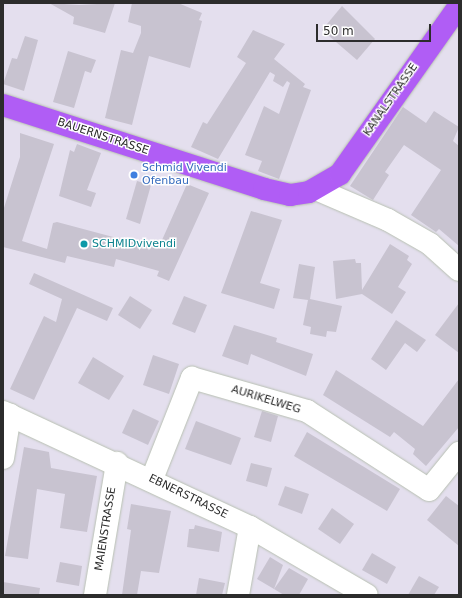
<!DOCTYPE html>
<html>
<head>
<meta charset="utf-8">
<style>
	body { margin:0 }
	#map { position:relative; width:462px; height:598px; overflow:hidden; background:#e4dfee; font-family:"DejaVu Sans",sans-serif }
	div>[style] { position:absolute }
	[style*='--x'] { left:calc(var(--x)*1px); top:calc(var(--y)*1px); width:calc(var(--w)*1px); rotate:calc(var(--a)*1deg) }
	.building>* { inset:0; background:#c8c3d0 }
	.roads { filter:drop-shadow(0 0 1px #b8c0b2) drop-shadow(0 0 1px #b8c0b2) }
	.minor>* { height:22px; margin:-11px; padding:0 11px; transform-origin:11px; border-radius:11px; background:#fff }
	.major>* { height:22px; margin:-11px; padding:0 11px; transform-origin:11px; border-radius:11px; background:#b05df5 }
	.dots>* { width:11px; height:11px; translate:-50% -50%; box-sizing:border-box; border:2px solid #fff; border-radius:50% }
	span { translate:-50% -50%; white-space:nowrap; text-align:center; line-height:1.15; -webkit-text-stroke:3px #fff; paint-order:stroke }
	.street-label { font-size:11px; color:#2c2c2c }
	.shop-label { font-size:11px; color:#366cbe }
	.left { translate:0 -50%; text-align:left }
	.culture-label { font-size:11px; color:#0d838f }
	.frame { position:absolute; inset:0; border:4px solid #2c2c2c; pointer-events:none }
	.scale { position:absolute; left:316px; top:24px; width:115px; height:18px; box-sizing:border-box; border:2px solid #2c2c2c; border-top:0; padding-left:5px; font-size:12px; line-height:14px; white-space:nowrap; color:#2c2c2c; -webkit-text-stroke:3px #fff; paint-order:stroke }
</style>
</head>
<body>
<div id="map">
	<div class="building">
		<div style="clip-path:polygon(49px 3px,79px 5px,115px 3px,105px 33px,73px 24px,74px 17px)"></div>
		<div style="clip-path:polygon(132px 3px,178px 3px,202px 13px,199px 20px,202px 21px,190px 68px,149px 56px,132px 125px,105px 118px,121px 50px,133px 53px,141px 33px,141px 26px,128px 22px)"></div>
		<div style="clip-path:polygon(342px 6px,375px 39px,357px 60px,322px 30px)"></div>
		<div style="clip-path:polygon(253px 30px,285px 44px,274px 59px,305px 84px,303px 87px,311px 90px,279px 179px,258px 171px,262px 161px,245px 155px,264px 106px,279px 114px,290px 83px,287px 81px,283px 87px,273px 81px,275px 75px,270px 72px,218px 159px,191px 147px,203px 122px,207px 124px,246px 63px,237px 57px)"></div>
		<div style="clip-path:polygon(25px 36px,38px 40px,24px 91px,3px 84px,12px 58px,17px 59px)"></div>
		<div style="clip-path:polygon(68px 51px,96px 60px,91px 73px,85px 71px,74px 108px,53px 102px)"></div>
		<div style="clip-path:polygon(403px 107px,426px 123px,434px 111px,459px 127px,453px 141px,459px 146px,459px 246px,439px 229px,436px 232px,411px 215px,441px 170px,404px 145px,385px 172px,389px 175px,373px 200px,350px 186px)"></div>
		<div style="clip-path:polygon(20px 133px,54px 144px,22px 241px,47px 249px,53px 223px,57px 222px,158px 249px,187px 184px,209px 193px,169px 281px,157px 276px,159px 271px,116px 259px,114px 267px,67px 256px,65px 263px,3px 247px,3px 211px,20px 157px)"></div>
		<div style="clip-path:polygon(77px 144px,101px 153px,87px 190px,96px 193px,91px 207px,59px 196px,70px 150px,74px 152px)"></div>
		<div style="clip-path:polygon(137px 181px,151px 185px,140px 224px,126px 219px)"></div>
		<div style="clip-path:polygon(251px 211px,282px 220px,260px 283px,280px 289px,274px 309px,221px 293px)"></div>
		<div style="clip-path:polygon(390px 244px,409px 256px,407px 260px,412px 264px,398px 287px,406px 292px,392px 314px,362px 294px,336px 299px,333px 261px,355px 259px,356px 263px,361px 263px,362px 290px)"></div>
		<div style="clip-path:polygon(299px 264px,315px 267px,310px 299px,342px 306px,336px 332px,327px 331px,326px 337px,310px 334px,311px 327px,303px 325px,308px 300px,293px 298px)"></div>
		<div style="clip-path:polygon(34px 273px,113px 308px,107px 321px,77px 308px,34px 400px,10px 389px,44px 316px,56px 322px,62px 299px,29px 284px)"></div>
		<div style="clip-path:polygon(130px 296px,152px 310px,140px 329px,118px 315px)"></div>
		<div style="clip-path:polygon(184px 296px,207px 305px,195px 333px,172px 324px)"></div>
		<div style="clip-path:polygon(459px 303px,459px 353px,435px 335px)"></div>
		<div style="clip-path:polygon(396px 320px,426px 340px,417px 352px,405px 343px,386px 370px,371px 359px)"></div>
		<div style="clip-path:polygon(234px 325px,277px 338px,276px 342px,313px 354px,306px 376px,251px 354px,248px 365px,222px 356px)"></div>
		<div style="clip-path:polygon(153px 355px,179px 364px,169px 394px,143px 385px)"></div>
		<div style="clip-path:polygon(93px 357px,124px 376px,109px 400px,78px 383px)"></div>
		<div style="clip-path:polygon(336px 370px,423px 426px,459px 379px,459px 427px,426px 466px,413px 454px,415px 449px,394px 432px,390px 437px,323px 395px)"></div>
		<div style="clip-path:polygon(133px 409px,159px 421px,148px 445px,122px 433px)"></div>
		<div style="clip-path:polygon(262px 411px,278px 416px,271px 442px,254px 437px)"></div>
		<div style="clip-path:polygon(196px 421px,241px 438px,231px 465px,185px 449px)"></div>
		<div style="clip-path:polygon(307px 432px,400px 489px,387px 511px,294px 456px)"></div>
		<div style="clip-path:polygon(24px 447px,49px 452px,51px 468px,97px 476px,87px 532px,60px 528px,65px 494px,37px 489px,28px 559px,5px 556px)"></div>
		<div style="clip-path:polygon(251px 463px,272px 468px,267px 487px,246px 481px)"></div>
		<div style="clip-path:polygon(285px 486px,309px 494px,302px 514px,278px 505px)"></div>
		<div style="clip-path:polygon(446px 496px,459px 506px,459px 546px,427px 520px)"></div>
		<div style="clip-path:polygon(131px 504px,171px 511px,159px 573px,141px 571px,137px 595px,122px 595px,131px 530px,127px 529px)"></div>
		<div style="clip-path:polygon(332px 508px,354px 524px,340px 544px,318px 529px)"></div>
		<div style="clip-path:polygon(195px 525px,222px 532px,219px 552px,187px 547px,189px 529px,194px 529px)"></div>
		<div style="clip-path:polygon(372px 553px,396px 567px,387px 584px,362px 570px)"></div>
		<div style="clip-path:polygon(270px 557px,283px 565px,274px 589px,257px 579px)"></div>
		<div style="clip-path:polygon(60px 562px,82px 566px,79px 586px,56px 582px)"></div>
		<div style="clip-path:polygon(289px 568px,308px 579px,299px 595px,284px 595px,274px 589px)"></div>
		<div style="clip-path:polygon(419px 576px,439px 587px,434px 595px,408px 595px)"></div>
		<div style="clip-path:polygon(199px 578px,225px 583px,222px 595px,196px 595px)"></div>
		<div style="clip-path:polygon(3px 582px,40px 588px,39px 595px,3px 595px)"></div>
	</div>
	<div class="roads">
		<div class="minor">
			<div style="--x:318;--y:190;--w:76;--a:23.2"></div>
			<div style="--x:388;--y:220;--w:48;--a:29.7"></div>
			<div style="--x:430;--y:244;--w:39;--a:42"></div>
			<div style="--x:3;--y:412;--w:272;--a:25"></div>
			<div style="--x:250;--y:527;--w:135;--a:30.2"></div>
			<div style="--x:3;--y:458;--w:44;--a:-80.8"></div>
			<div style="--x:152;--y:479;--w:109;--a:-68.4"></div>
			<div style="--x:192;--y:378;--w:120;--a:16"></div>
			<div style="--x:307;--y:411;--w:145;--a:32.9"></div>
			<div style="--x:429;--y:490;--w:48;--a:-51"></div>
			<div style="--x:95;--y:595;--w:134;--a:-80.5"></div>
			<div style="--x:238;--y:595;--w:69;--a:-80"></div>
		</div>
		<div class="major">
			<div style="--x:3;--y:105;--w:274;--a:17.8"></div>
			<div style="--x:264;--y:189;--w:27;--a:13"></div>
			<div style="--x:290;--y:195;--w:19;--a:-9"></div>
			<div style="--x:309;--y:192;--w:36;--a:-30"></div>
			<div style="--x:340;--y:174;--w:206;--a:-54.7"></div>
		</div>
	</div>
	<div class="dots">
		<div style="left:134px;top:175px;background:#3f7fe0"></div>
		<div style="left:84px;top:244px;background:#0f9aa8"></div>
	</div>
	<div class="street-label">
		<span style="left:391px;top:100px;rotate:-55deg">KANALSTRASSE</span>
		<span style="left:103px;top:137px;rotate:18deg">BAUERNSTRASSE</span>
		<span style="left:266px;top:400px;rotate:17deg">AURIKELWEG</span>
		<span style="left:188px;top:497px;rotate:26deg">EBNERSTRASSE</span>
		<span style="left:106px;top:529px;rotate:-81deg">MAIENSTRASSE</span>
	</div>
	<div class="shop-label">
		<span class="left" style="left:142px;top:175px">Schmid Vivendi<br>Ofenbau</span>
	</div>
	<div class="culture-label">
		<span class="left" style="left:92px;top:244px">SCHMIDvivendi</span>
	</div>
	<div class="frame"></div>
	<div class="scale">50 m</div>
</div>
</body>
</html>
